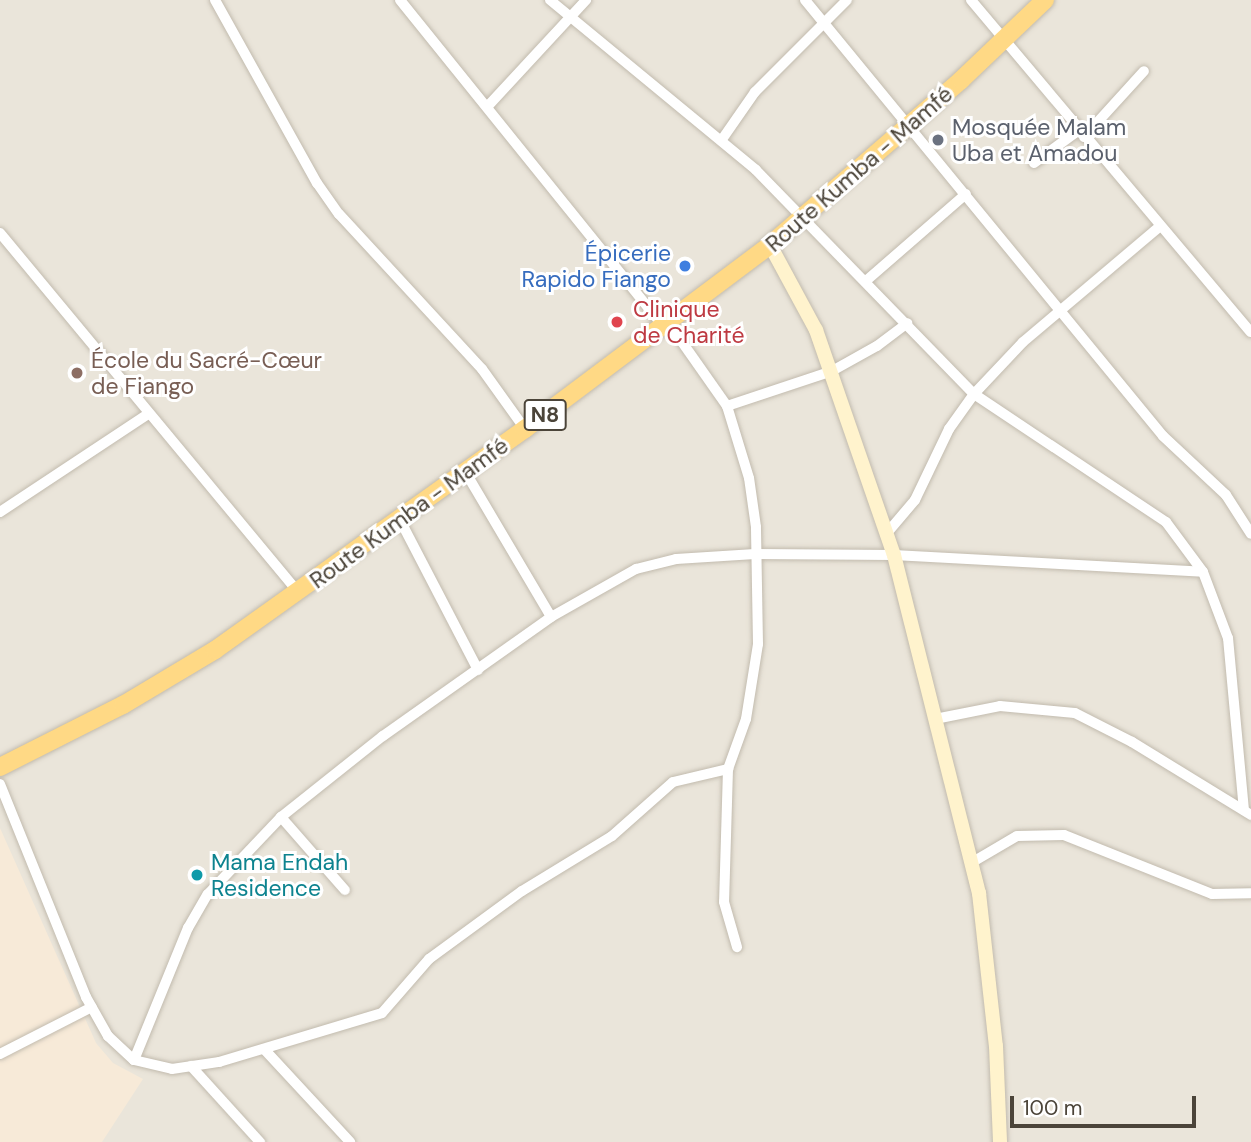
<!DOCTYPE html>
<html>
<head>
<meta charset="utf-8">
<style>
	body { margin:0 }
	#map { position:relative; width:1251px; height:1142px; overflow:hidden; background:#f6f3ec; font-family:"DM Sans",sans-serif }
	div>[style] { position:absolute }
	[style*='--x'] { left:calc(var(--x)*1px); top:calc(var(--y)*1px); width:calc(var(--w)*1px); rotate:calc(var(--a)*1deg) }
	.residential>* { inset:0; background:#eae5da }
	.commercial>* { inset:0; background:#f7ead8 }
	.roads { filter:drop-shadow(0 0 2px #c2bbae) drop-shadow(0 0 2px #c2bbae) }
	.minor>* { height:10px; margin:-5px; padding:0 5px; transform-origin:5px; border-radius:5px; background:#fff }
	.secondary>* { height:14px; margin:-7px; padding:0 7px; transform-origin:7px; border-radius:7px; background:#fff3cd }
	.trunk>* { height:18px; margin:-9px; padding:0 9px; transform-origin:9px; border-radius:9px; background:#ffd985 }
	.dots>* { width:19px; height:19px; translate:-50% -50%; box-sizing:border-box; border:4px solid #fff; border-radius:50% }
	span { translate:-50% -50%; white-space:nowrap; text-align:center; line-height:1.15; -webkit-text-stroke:6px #fff; paint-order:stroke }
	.shield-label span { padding:2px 5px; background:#fff; border:2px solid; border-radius:5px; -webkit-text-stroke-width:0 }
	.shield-label { font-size:21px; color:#4b4439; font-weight:700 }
	.worship-label { font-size:23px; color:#5b616d }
	.left { translate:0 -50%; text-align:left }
	.street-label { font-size:23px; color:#4b4439 }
	.shop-label { font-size:23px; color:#366cbe }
	.right { translate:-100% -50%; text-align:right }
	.health-label { font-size:23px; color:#be3a42 }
	.education-label { font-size:23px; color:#785e54 }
	.culture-label { font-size:23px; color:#0d838f }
	.scale { position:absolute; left:1010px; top:1096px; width:186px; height:32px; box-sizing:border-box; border:4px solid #4b4439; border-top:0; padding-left:9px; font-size:21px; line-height:24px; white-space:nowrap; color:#4b4439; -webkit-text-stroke:5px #fff; paint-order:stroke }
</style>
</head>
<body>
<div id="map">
	<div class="residential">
		<div style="clip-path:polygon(0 0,1251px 0,1251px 1142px,0 1142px)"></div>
	</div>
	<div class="commercial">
		<div style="clip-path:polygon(0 828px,96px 1043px,113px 1063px,143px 1079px,102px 1142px,0 1142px)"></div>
	</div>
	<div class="roads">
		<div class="minor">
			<div style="--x:215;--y:0;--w:210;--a:60.9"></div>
			<div style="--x:317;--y:183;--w:38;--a:55"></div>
			<div style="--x:339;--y:214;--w:211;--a:47.3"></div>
			<div style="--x:482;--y:369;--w:74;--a:54.4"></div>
			<div style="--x:400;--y:0;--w:419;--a:51.1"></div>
			<div style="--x:550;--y:0;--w:267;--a:39.5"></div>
			<div style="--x:756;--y:170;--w:313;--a:45.8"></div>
			<div style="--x:974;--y:394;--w:231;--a:33.7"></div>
			<div style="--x:1166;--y:522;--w:62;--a:53.5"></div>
			<div style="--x:1203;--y:572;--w:71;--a:69.3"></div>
			<div style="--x:1228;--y:638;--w:173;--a:84.7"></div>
			<div style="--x:805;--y:0;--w:564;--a:50.61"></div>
			<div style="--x:1163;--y:436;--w:86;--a:43.1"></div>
			<div style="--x:1226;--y:495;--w:46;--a:57.3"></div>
			<div style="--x:971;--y:0;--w:434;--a:49.9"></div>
			<div style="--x:487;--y:107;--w:146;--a:-47.2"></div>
			<div style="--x:1084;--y:137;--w:89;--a:-47.7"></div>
			<div style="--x:723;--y:138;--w:56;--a:-55.2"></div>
			<div style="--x:755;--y:92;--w:130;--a:-45"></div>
			<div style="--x:1034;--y:163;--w:56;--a:-36.3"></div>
			<div style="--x:0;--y:233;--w:468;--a:50.3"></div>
			<div style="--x:867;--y:280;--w:131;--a:-41"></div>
			<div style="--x:727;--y:406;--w:111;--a:-18.4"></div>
			<div style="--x:832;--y:371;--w:51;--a:-29.1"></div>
			<div style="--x:877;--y:346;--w:38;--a:-37"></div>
			<div style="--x:466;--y:473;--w:167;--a:59.4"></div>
			<div style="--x:0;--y:512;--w:178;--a:-33.5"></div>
			<div style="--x:400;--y:520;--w:169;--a:62.5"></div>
			<div style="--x:887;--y:533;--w:43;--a:-49.7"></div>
			<div style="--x:915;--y:500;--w:79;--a:-64.4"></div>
			<div style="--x:949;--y:429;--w:43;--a:-54.5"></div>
			<div style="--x:974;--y:394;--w:71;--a:-46.7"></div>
			<div style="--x:1023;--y:342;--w:178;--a:-40.2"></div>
			<div style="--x:935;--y:719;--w:66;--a:-11.3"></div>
			<div style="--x:1000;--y:706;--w:75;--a:5.3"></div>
			<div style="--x:1075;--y:713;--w:64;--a:27"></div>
			<div style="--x:1132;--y:742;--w:140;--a:31.5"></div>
			<div style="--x:728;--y:769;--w:133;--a:91.7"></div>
			<div style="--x:724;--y:902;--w:47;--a:73.9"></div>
			<div style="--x:0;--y:784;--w:230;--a:68"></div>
			<div style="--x:86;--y:997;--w:45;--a:60.6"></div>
			<div style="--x:108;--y:1036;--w:35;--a:43"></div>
			<div style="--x:134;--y:1060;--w:39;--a:13"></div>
			<div style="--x:172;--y:1069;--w:48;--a:-8.5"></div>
			<div style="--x:219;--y:1062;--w:170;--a:-16.7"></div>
			<div style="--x:382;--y:1013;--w:72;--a:-49"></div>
			<div style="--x:429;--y:959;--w:115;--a:-36.2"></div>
			<div style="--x:522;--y:891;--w:105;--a:-31.4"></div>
			<div style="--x:612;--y:836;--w:81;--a:-41.5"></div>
			<div style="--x:673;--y:782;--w:57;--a:-13.3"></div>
			<div style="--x:728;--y:769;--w:53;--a:-70.2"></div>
			<div style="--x:746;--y:719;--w:76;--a:-80.9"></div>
			<div style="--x:758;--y:644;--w:117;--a:-91"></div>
			<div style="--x:756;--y:527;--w:49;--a:-98.1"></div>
			<div style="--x:749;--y:478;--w:75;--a:-107"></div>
			<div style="--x:727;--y:406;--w:103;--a:-125.1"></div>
			<div style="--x:281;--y:817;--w:97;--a:48.8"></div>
			<div style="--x:971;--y:863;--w:53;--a:-30.4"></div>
			<div style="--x:1017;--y:836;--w:47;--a:-1.2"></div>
			<div style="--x:1064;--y:835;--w:159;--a:21.7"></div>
			<div style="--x:1212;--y:894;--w:39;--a:-1"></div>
			<div style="--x:264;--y:1049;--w:127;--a:47.2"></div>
			<div style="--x:0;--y:1054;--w:103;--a:-27.1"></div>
			<div style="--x:134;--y:1060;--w:143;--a:-67.8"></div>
			<div style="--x:188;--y:928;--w:39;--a:-60"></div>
			<div style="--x:208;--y:894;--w:106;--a:-46.5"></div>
			<div style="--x:281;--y:817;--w:130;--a:-38.5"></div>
			<div style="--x:383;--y:736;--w:206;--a:-35.3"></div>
			<div style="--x:551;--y:617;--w:98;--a:-29.5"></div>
			<div style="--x:636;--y:569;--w:41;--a:-14"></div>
			<div style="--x:676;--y:559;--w:79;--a:-3.6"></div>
			<div style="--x:755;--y:554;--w:139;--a:0.4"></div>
			<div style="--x:894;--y:555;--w:309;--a:3.1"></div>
			<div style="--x:191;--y:1066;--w:103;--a:47.8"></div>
		</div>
		<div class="secondary">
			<div style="--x:770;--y:245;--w:97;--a:61.6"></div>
			<div style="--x:816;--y:330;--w:238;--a:70.9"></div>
			<div style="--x:894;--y:555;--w:349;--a:75.9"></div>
			<div style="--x:979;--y:893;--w:154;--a:83.7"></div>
			<div style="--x:996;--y:1046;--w:96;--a:87.6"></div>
		</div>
		<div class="trunk">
			<div style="--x:0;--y:767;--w:138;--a:-26.8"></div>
			<div style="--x:123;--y:705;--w:107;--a:-30.9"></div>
			<div style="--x:215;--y:650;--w:381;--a:-35.5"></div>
			<div style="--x:525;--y:429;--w:306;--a:-36.9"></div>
			<div style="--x:770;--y:245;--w:252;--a:-40.8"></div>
			<div style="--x:961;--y:80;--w:116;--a:-43.6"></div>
		</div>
	</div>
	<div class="dots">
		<div style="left:938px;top:140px;background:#6b7280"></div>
		<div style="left:685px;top:266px;background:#3f7fe0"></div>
		<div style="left:617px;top:322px;background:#e0444e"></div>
		<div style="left:77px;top:373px;background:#8d6e63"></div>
		<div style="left:197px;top:875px;background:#0f9aa8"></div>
	</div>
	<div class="shield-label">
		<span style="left:545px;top:415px">N8</span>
	</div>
	<div class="worship-label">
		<span class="left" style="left:952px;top:140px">Mosquée Malam<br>Uba et Amadou</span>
	</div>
	<div class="street-label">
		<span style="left:859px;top:169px;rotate:-41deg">Route Kumba - Mamfé</span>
		<span style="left:409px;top:513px;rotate:-36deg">Route Kumba - Mamfé</span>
	</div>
	<div class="shop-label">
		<span class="right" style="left:671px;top:266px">Épicerie<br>Rapido Fiango</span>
	</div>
	<div class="health-label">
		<span class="left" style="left:633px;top:322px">Clinique<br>de Charité</span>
	</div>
	<div class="education-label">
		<span class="left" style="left:91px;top:373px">École du Sacré-Cœur<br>de Fiango</span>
	</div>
	<div class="culture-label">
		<span class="left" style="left:211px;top:875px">Mama Endah<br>Residence</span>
	</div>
	<div class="scale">100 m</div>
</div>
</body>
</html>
